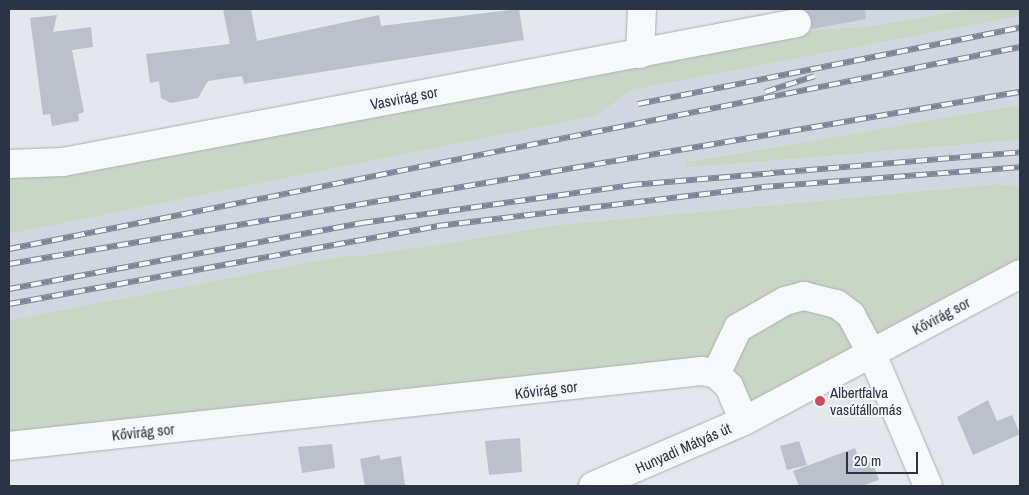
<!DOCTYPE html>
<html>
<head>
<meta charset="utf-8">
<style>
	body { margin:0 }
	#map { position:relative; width:1029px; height:495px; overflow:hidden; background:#e4e7ec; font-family:"Archivo Narrow",sans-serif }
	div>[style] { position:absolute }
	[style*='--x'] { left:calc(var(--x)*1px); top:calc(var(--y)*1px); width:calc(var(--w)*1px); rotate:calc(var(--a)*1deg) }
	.built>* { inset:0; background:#d2d6de }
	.green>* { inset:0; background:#c9d6c5 }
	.building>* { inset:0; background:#bbc0ca }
	.roads { filter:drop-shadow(0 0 1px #a9aeb7) drop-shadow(0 0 1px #a9aeb7) }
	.minor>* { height:28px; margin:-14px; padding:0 14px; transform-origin:14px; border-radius:14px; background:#f7f8fa }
	.rail>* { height:5.5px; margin-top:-2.75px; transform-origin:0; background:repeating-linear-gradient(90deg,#f4f6f9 0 11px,#7d8696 0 22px); box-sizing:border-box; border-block:1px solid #7d8696 }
	.dots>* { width:14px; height:14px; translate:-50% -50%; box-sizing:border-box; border:2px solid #f4f6f9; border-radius:50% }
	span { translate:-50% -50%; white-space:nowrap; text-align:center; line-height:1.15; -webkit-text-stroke:4px #f4f6f9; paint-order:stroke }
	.street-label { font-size:15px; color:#2b3445 }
	.poi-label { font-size:15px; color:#2b3445 }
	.left { translate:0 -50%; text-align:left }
	.frame { position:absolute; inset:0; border:10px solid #2b3445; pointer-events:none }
	.scale { position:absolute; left:846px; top:452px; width:72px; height:22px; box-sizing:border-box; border:2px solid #2b3445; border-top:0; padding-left:6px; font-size:15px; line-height:18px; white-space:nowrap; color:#2b3445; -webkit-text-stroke:4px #f4f6f9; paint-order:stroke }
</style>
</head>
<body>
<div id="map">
	<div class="built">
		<div style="clip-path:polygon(803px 9px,969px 9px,863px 27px,803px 30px)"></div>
		<div style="clip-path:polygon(1020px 16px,1020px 105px,686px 162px,687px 168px,1020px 140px,1020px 186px,997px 184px,557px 225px,363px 256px,348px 255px,9px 320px,9px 234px,596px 116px,632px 90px)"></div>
	</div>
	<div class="green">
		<div style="clip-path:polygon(969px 9px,1020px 9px,1020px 16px,632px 90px,596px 116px,9px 234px,9px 164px,803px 30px,863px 27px)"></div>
		<div style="clip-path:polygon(1020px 105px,1020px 140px,686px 168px,686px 162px)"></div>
		<div style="clip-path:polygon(997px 184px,1020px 186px,1020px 274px,744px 421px,716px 374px,9px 446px,9px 320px,348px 255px,363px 256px,557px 225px)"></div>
	</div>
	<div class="building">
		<div style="clip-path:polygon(223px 9px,251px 9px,257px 41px,379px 15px,381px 26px,519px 9px,524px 40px,244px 84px,242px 76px,208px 81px,198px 98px,171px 103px,161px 98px,159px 81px,150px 83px,146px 54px,230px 44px)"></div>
		<div style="clip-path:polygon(806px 9px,865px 9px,866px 19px,812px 29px)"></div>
		<div style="clip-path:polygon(57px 15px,53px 32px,91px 27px,93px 47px,72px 50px,84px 112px,78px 114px,79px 121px,52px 126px,50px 114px,43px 115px,30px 18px)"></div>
		<div style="clip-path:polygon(988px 400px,997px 421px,1012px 415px,1020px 434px,973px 455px,957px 417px)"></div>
		<div style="clip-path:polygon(520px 438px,522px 472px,489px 475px,485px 441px)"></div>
		<div style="clip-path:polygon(799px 441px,807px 465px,787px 470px,780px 446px)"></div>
		<div style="clip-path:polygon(332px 444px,335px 468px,302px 473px,298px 447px)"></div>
		<div style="clip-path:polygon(855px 448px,861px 465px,872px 461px,879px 480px,861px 486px,799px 486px,793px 471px)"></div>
		<div style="clip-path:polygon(380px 455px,380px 460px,401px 456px,405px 486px,365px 486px,360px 459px)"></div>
	</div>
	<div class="roads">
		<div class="minor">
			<div style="--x:640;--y:54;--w:45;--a:-87.5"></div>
			<div style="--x:9;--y:164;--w:54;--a:-2.1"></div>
			<div style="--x:63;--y:162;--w:747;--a:-10.72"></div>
			<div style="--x:716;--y:374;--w:51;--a:-64.4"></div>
			<div style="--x:738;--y:328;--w:54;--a:-29.9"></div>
			<div style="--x:785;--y:301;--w:20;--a:-15"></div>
			<div style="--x:804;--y:296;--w:34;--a:14"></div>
			<div style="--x:837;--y:304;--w:18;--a:38"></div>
			<div style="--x:851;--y:315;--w:44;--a:61.7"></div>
			<div style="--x:872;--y:354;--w:143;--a:67"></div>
			<div style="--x:9;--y:446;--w:697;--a:-6.18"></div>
			<div style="--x:702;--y:371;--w:14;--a:12"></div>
			<div style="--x:716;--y:374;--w:18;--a:43"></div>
			<div style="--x:729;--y:386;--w:38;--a:67"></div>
			<div style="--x:593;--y:486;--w:164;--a:-23.3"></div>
			<div style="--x:744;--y:421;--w:313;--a:-28"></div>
		</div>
	</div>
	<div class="rail">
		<div style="--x:765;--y:92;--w:52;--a:-17.7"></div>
		<div style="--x:638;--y:104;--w:389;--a:-11.3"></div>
		<div style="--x:9;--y:249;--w:1031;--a:-11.3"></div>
		<div style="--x:9;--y:264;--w:1026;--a:-9.66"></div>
		<div style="--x:9;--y:289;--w:359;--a:-10.6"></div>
		<div style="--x:362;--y:223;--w:272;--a:-8"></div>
		<div style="--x:631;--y:185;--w:390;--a:-4.8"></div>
		<div style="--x:9;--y:304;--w:435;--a:-10.3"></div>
		<div style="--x:437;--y:226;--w:327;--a:-6.8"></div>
		<div style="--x:762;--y:187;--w:259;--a:-4.4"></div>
	</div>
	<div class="dots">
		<div style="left:820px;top:401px;background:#d1495b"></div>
	</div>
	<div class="street-label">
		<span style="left:404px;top:98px;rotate:-11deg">Vasvirág sor</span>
		<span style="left:941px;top:316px;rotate:-28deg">Kővirág sor</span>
		<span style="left:546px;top:390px;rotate:-7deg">Kővirág sor</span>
		<span style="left:143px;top:432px;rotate:-6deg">Kővirág sor</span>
		<span style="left:683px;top:448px;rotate:-24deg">Hunyadi Mátyás út</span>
	</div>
	<div class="poi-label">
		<span class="left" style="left:830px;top:401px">Albertfalva<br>vasútállomás</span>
	</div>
	<div class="frame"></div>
	<div class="scale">20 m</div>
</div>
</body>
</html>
